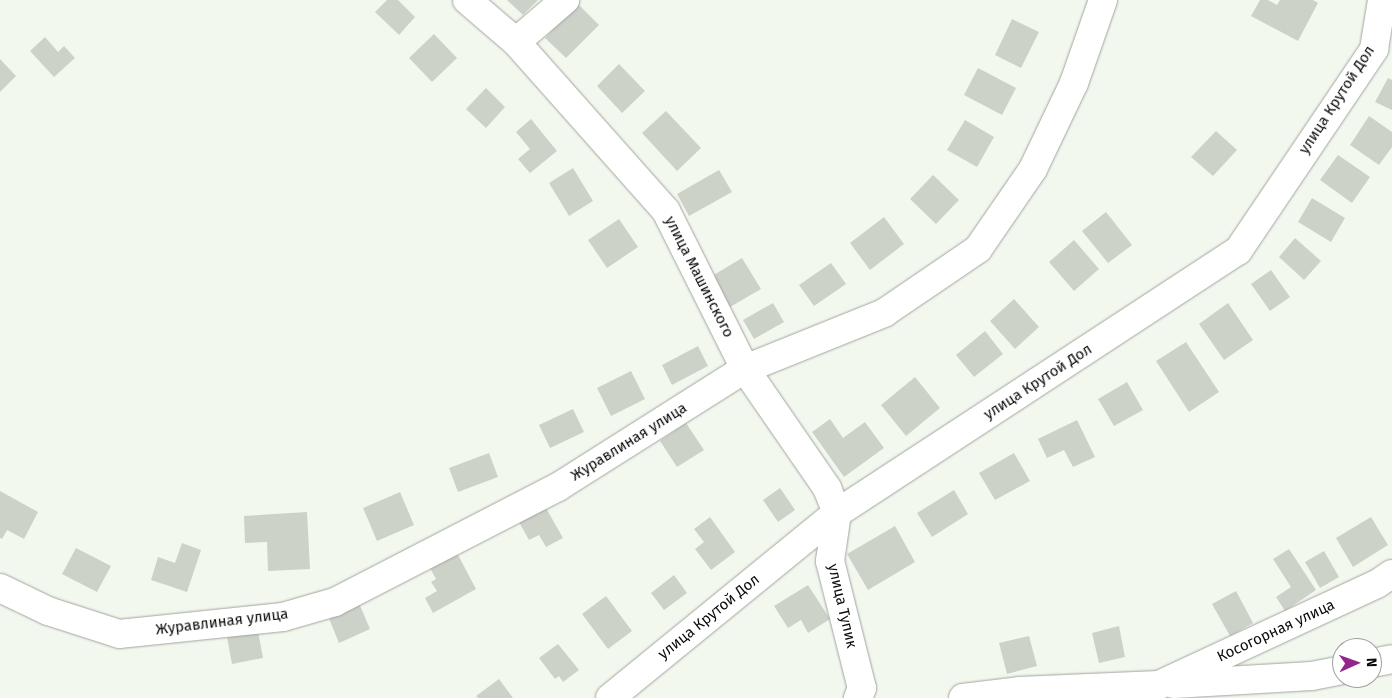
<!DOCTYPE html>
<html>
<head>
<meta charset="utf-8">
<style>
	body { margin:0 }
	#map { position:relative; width:1392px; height:698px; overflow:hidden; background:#f3f8ef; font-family:"Fira Sans",sans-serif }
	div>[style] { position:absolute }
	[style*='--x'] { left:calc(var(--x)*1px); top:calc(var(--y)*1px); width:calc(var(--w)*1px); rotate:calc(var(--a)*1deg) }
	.building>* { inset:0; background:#cdd2c9 }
	.roads { filter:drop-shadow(0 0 1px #a0a59d) drop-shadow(0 0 1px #a0a59d) }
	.minor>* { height:28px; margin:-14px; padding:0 14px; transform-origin:14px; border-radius:14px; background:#fff }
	span { translate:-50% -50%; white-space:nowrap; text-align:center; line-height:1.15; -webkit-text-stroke:5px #fff; paint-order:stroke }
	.street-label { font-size:15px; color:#0a0c09 }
	.north { position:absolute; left:1332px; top:638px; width:50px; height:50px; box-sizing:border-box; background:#fff; border:1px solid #9d9e9d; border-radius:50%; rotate:88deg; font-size:14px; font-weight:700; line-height:20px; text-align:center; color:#0a0c09 }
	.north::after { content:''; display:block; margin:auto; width:18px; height:22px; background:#932688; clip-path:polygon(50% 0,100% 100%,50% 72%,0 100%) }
</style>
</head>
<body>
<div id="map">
	<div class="building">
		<div style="clip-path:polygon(387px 0,398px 0,415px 17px,399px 35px,375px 12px)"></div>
		<div style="clip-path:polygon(507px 0,538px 0,523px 15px)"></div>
		<div style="clip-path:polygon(1260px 0,1268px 0,1277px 5px,1280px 0,1313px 0,1318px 3px,1298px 41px,1251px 16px)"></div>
		<div style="clip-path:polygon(578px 4px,599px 25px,566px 58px,545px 38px)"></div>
		<div style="clip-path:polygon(1012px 19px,1039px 32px,1021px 68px,995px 55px)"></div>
		<div style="clip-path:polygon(434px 34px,457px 58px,432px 82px,409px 58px)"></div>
		<div style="clip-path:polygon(45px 37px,58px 52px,64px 46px,75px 58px,54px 77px,30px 51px)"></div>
		<div style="clip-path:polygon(0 59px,16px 76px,0 92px)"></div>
		<div style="clip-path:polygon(619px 64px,645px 91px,622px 113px,597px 86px)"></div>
		<div style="clip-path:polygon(978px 68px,1016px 88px,1002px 115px,964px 95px)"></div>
		<div style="clip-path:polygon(1388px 78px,1392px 80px,1392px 110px,1375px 102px)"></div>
		<div style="clip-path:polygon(486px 88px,505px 107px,486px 128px,466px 109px)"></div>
		<div style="clip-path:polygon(666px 111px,701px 148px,677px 171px,642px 133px)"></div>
		<div style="clip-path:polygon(1369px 116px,1392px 132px,1392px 147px,1379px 165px,1350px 145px)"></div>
		<div style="clip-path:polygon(531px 119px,557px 151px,530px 173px,518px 159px,530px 149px,516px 132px)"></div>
		<div style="clip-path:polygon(965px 120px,994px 137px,977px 167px,947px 150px)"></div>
		<div style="clip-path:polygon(1216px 131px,1237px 150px,1213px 176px,1191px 157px)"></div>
		<div style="clip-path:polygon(1338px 155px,1370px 177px,1352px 203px,1320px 180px)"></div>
		<div style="clip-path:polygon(573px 168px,593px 201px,569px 216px,549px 183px)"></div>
		<div style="clip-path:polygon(719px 170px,732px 192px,689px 216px,677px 194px)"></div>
		<div style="clip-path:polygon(933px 175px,959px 200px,936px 224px,910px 199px)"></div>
		<div style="clip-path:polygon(1312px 198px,1345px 218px,1331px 242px,1298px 222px)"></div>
		<div style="clip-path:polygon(1106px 212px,1132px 245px,1108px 263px,1082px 231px)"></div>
		<div style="clip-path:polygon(884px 217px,904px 244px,870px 270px,850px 243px)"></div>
		<div style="clip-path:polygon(619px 219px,638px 247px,607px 268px,588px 240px)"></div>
		<div style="clip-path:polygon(1295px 238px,1321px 261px,1304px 280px,1279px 257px)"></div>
		<div style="clip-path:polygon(1074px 240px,1099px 269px,1074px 291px,1049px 262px)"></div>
		<div style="clip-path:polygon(742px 258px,761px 289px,730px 307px,712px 276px)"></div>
		<div style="clip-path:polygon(831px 263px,846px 284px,814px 306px,799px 285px)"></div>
		<div style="clip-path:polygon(1271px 270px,1290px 297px,1270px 311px,1251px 284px)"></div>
		<div style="clip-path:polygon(1014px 299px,1039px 327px,1015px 349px,990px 321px)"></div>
		<div style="clip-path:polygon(773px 303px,784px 322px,754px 339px,743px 320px)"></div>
		<div style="clip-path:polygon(1228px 303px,1253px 340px,1224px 360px,1199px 324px)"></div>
		<div style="clip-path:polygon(985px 331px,1003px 354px,974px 377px,956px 355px)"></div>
		<div style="clip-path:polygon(1186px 342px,1219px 392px,1189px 412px,1156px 361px)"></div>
		<div style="clip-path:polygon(698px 346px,708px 366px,672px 385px,662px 365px)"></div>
		<div style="clip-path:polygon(631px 371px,645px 399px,611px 416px,597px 388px)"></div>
		<div style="clip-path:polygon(915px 377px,940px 408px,906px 436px,881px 405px)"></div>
		<div style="clip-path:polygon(1127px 382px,1143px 410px,1114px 426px,1098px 399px)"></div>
		<div style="clip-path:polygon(573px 409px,584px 432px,550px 448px,539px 425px)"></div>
		<div style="clip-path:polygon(830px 419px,843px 438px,865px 422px,884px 448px,844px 477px,812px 432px)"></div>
		<div style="clip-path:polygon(1077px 420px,1095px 457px,1073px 467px,1064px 450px,1047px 458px,1038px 439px)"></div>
		<div style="clip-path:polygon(686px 423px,704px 450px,677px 467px,660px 441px)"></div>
		<div style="clip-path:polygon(489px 453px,498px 477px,458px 492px,449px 468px)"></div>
		<div style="clip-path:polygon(1014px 453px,1030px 481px,995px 500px,979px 473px)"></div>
		<div style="clip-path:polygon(780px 488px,795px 510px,778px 522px,763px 500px)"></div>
		<div style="clip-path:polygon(954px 490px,968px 514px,932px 537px,917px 513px)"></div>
		<div style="clip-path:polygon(0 491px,38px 512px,24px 539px,7px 530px,2px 539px,0 538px)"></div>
		<div style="clip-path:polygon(400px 492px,414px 525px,377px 541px,363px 508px)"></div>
		<div style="clip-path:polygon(546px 508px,563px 538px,546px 547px,539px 535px,529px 540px,519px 522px)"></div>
		<div style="clip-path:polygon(307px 512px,310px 569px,268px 571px,267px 542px,245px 543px,244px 516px)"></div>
		<div style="clip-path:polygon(710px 517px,735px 552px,711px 570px,695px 549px,704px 542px,694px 529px)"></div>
		<div style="clip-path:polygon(1371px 517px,1388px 545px,1353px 567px,1336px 538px)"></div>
		<div style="clip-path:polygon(895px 526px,915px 562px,868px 590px,847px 554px)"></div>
		<div style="clip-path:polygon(182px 543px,201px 550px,187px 592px,151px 580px,158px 557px,175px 563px)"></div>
		<div style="clip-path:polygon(76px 548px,111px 566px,97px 592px,62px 574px)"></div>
		<div style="clip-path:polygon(1289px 549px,1316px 590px,1285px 611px,1276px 597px,1291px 587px,1273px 559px)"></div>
		<div style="clip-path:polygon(1324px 551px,1339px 577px,1320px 588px,1305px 562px)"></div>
		<div style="clip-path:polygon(457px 553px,476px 589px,433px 613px,425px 598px,437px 591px,431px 582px,436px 579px,430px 568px)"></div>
		<div style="clip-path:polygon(674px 575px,687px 593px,664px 610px,651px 593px)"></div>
		<div style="clip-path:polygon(808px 585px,830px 619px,808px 633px,801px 620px,788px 628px,774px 606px)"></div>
		<div style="clip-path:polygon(1236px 591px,1253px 623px,1230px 636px,1212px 604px)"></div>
		<div style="clip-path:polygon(606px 596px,632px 631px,608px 649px,582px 614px)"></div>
		<div style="clip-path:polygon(359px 603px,370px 629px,339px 643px,328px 616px)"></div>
		<div style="clip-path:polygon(1119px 626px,1125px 657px,1099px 663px,1092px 633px)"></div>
		<div style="clip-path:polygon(258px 631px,263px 658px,232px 664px,227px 637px)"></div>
		<div style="clip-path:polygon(1029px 636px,1037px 666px,1007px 674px,999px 643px)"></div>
		<div style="clip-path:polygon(558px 644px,579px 670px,563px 682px,559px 676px,555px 679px,539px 658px)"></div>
		<div style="clip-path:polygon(499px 679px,513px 698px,478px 698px,476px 696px)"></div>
	</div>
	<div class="roads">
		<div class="minor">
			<div style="--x:467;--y:0;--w:65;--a:40.6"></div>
			<div style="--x:516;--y:42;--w:226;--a:48.4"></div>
			<div style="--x:666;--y:211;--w:177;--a:63.4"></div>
			<div style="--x:745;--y:369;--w:145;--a:55.4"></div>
			<div style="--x:827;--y:488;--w:27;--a:68"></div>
			<div style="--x:837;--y:513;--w:49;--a:98.3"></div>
			<div style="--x:830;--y:561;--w:131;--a:75.9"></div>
			<div style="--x:862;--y:688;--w:11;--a:112"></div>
			<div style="--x:516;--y:42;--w:65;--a:-40.6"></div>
			<div style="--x:0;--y:588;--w:53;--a:25.6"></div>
			<div style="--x:48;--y:611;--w:75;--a:17.9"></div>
			<div style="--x:119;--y:634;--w:165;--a:-5.9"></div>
			<div style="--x:283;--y:617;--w:54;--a:-16.1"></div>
			<div style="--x:335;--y:602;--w:251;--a:-27.3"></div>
			<div style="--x:558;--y:487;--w:221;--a:-32.3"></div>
			<div style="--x:745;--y:369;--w:150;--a:-21.9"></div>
			<div style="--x:884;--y:313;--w:114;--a:-34.2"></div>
			<div style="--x:978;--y:249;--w:97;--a:-55.5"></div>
			<div style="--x:1033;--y:169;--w:95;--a:-64.5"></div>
			<div style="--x:1074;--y:83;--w:88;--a:-70.7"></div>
			<div style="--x:1372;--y:663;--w:20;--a:-11"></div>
			<div style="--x:1174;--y:684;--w:138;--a:-3.3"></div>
			<div style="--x:1312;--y:676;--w:31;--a:-11"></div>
			<div style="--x:610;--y:698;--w:293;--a:-39.2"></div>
			<div style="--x:837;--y:513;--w:479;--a:-33.2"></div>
			<div style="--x:1238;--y:251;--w:244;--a:-56"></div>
			<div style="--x:1374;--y:49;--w:50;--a:-80.7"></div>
			<div style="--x:963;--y:698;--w:56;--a:-7.1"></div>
			<div style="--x:1019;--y:691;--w:140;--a:-2.5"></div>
			<div style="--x:1159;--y:685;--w:240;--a:-24.9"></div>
			<div style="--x:1377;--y:584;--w:18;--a:-34"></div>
		</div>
	</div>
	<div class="street-label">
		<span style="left:1337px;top:100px;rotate:-57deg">улица Крутой Дол</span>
		<span style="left:699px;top:277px;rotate:63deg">улица Машинского</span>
		<span style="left:1038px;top:382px;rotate:-33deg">улица Крутой Дол</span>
		<span style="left:629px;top:442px;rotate:-32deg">Журавлиная улица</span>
		<span style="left:842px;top:606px;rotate:77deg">улица Тупик</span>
		<span style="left:709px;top:617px;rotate:-39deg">улица Крутой Дол</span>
		<span style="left:222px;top:622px;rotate:-7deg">Журавлиная улица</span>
		<span style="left:1276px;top:631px;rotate:-25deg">Косогорная улица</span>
	</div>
	<div class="north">N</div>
</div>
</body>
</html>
